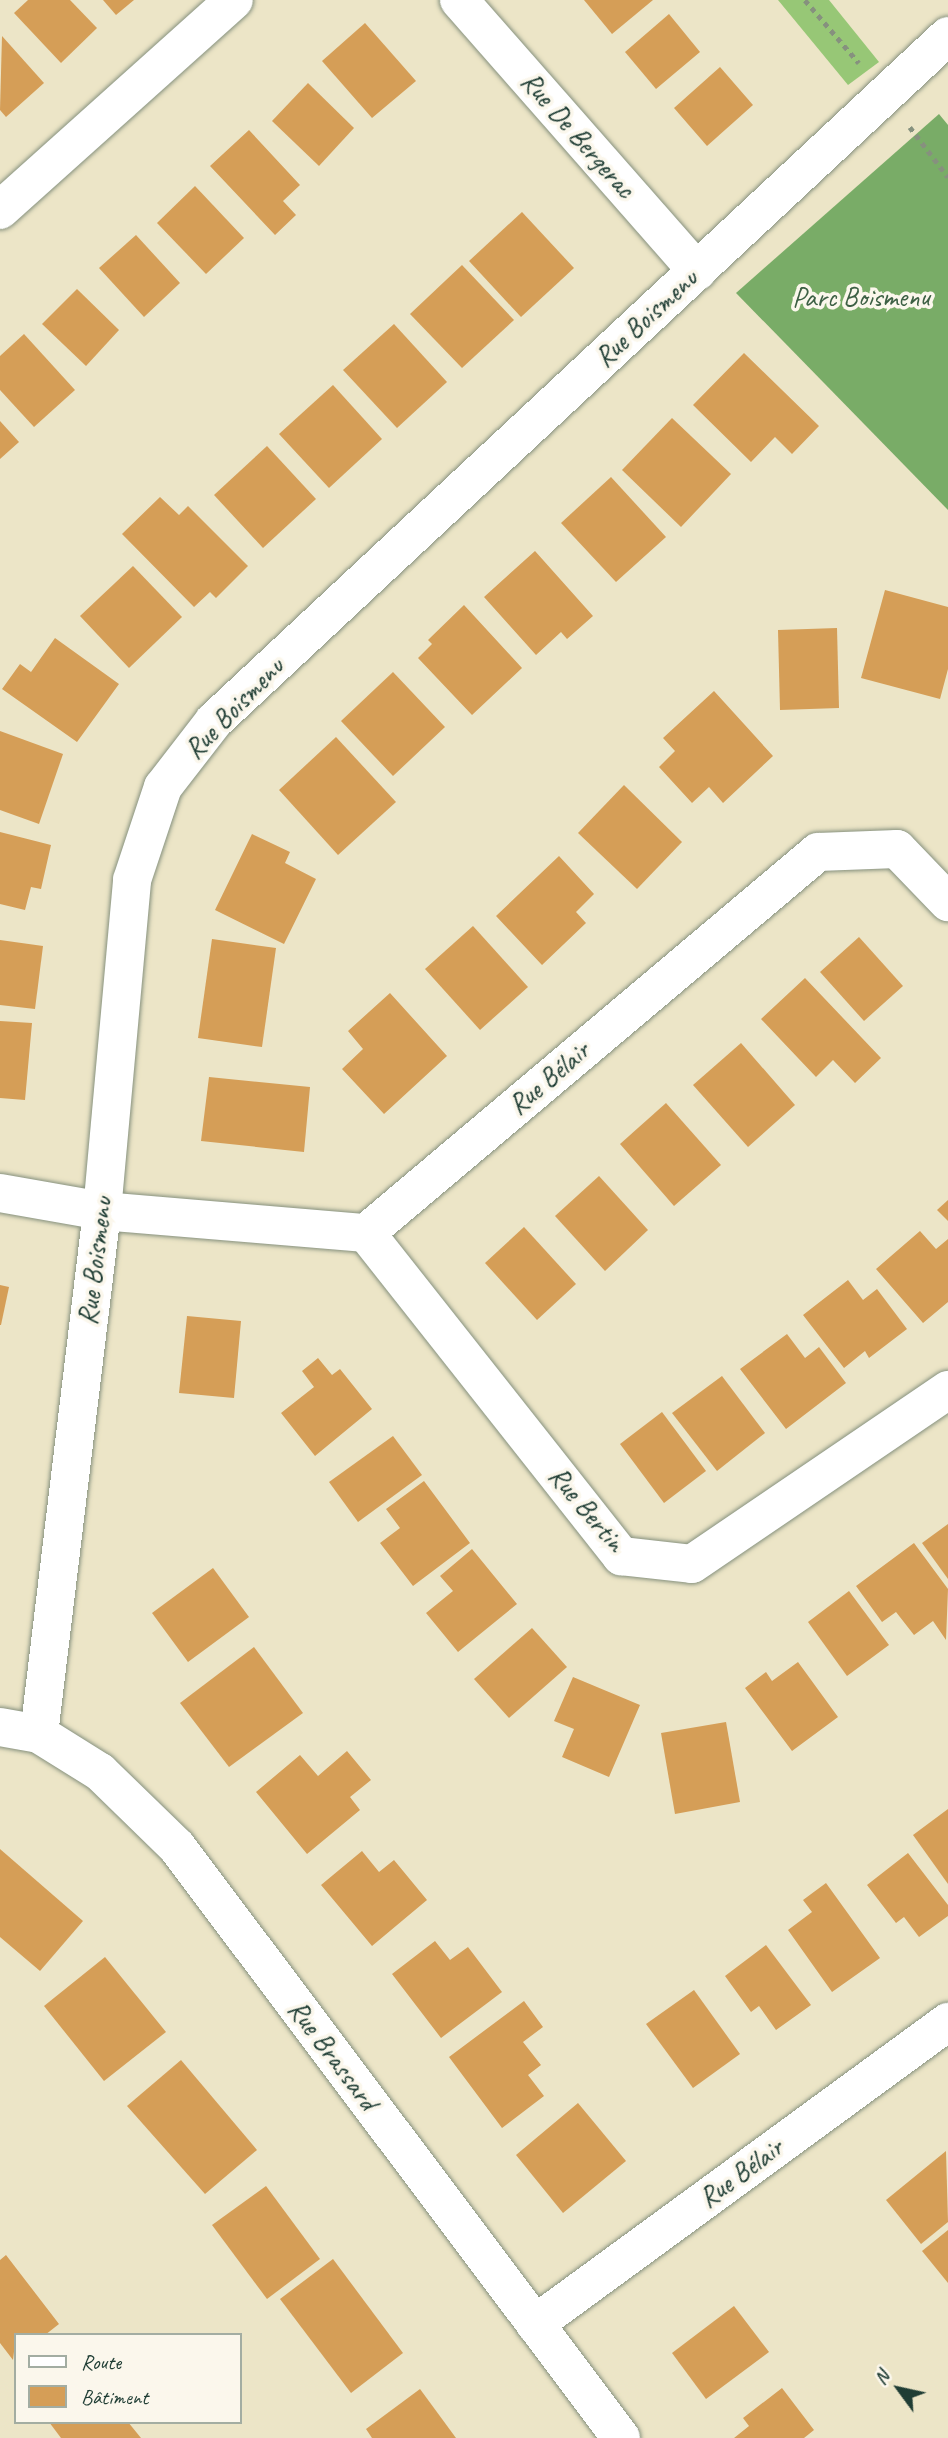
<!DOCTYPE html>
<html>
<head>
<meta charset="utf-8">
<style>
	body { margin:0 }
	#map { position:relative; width:948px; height:2438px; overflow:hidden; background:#ece5c7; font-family:Caveat,sans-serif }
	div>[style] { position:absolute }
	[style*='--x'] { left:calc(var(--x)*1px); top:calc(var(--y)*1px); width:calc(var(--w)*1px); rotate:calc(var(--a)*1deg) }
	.green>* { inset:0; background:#97c776 }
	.forest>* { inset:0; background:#79ac67 }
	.building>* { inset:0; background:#d59e57 }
	.path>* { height:4.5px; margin-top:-2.25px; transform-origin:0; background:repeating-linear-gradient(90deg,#86917e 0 5px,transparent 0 10px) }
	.roads { filter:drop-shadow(0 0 2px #86917e) drop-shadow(0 0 2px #86917e) }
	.minor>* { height:38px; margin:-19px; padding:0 19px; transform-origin:19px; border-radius:19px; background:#fff }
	span { translate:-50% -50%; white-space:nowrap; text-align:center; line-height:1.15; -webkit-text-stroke:7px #fbf7ec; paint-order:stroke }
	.street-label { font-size:28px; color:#1f3d34 }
	.park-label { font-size:28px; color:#3d6044 }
	.legend { position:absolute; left:14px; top:2333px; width:228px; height:91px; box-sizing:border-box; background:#fbf7ec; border:2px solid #a3ada2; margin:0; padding:9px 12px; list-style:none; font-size:21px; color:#1f3d34 }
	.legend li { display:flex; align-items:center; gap:14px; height:35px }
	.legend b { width:35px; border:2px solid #a3ada2 }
	.north { position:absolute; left:864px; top:2354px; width:70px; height:70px; -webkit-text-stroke:5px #fbf7ec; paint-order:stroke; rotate:303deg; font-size:19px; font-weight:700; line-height:28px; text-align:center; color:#1f3d34 }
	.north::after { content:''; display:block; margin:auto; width:24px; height:32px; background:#1f3d34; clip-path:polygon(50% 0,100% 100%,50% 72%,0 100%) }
</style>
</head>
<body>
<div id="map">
	<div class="green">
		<div style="clip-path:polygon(778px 0,829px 0,879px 62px,848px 85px)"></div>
	</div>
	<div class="forest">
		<div style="clip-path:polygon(939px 114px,948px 125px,948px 510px,736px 293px)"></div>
	</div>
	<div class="building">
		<div style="clip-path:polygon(28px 0,70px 0,97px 28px,61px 63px,14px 13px)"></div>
		<div style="clip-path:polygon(103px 0,134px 0,116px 15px)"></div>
		<div style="clip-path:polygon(584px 0,653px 0,612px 34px)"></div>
		<div style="clip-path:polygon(669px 14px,700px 52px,656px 89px,625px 52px)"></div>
		<div style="clip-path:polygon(365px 23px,416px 81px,372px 118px,322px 61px)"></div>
		<div style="clip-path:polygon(2px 36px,44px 83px,6px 117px,0 110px)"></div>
		<div style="clip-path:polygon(720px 67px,753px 105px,707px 146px,674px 108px)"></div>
		<div style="clip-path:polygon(308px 83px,354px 128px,319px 166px,272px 121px)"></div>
		<div style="clip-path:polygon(249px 130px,300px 185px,283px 201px,296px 215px,275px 235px,210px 166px)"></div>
		<div style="clip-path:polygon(195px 186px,244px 238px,206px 274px,157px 223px)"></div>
		<div style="clip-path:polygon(522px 212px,574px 268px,521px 317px,469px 261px)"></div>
		<div style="clip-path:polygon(136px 235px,180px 283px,144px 317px,99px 268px)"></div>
		<div style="clip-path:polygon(462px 265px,514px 320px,462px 368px,410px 314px)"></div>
		<div style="clip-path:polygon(77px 289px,119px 330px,86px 366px,42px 324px)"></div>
		<div style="clip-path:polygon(394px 324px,447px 382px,397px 428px,343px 370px)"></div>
		<div style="clip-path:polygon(24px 334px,75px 390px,34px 427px,0 390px,0 356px)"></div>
		<div style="clip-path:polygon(744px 353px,819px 426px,792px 454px,775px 437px,751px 462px,693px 405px)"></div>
		<div style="clip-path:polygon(333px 385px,382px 439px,329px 488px,279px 434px)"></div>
		<div style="clip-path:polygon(672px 418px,731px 474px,681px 527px,622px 470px)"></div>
		<div style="clip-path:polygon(0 421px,19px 442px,0 459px)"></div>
		<div style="clip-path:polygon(267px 446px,316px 499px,263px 548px,214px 495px)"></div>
		<div style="clip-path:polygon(611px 477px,666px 537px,616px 582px,561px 523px)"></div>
		<div style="clip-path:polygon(160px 497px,179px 515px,188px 506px,248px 566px,216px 598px,210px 592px,194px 607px,122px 534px)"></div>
		<div style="clip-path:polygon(535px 551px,593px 616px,567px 639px,561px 632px,536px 655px,484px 597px)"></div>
		<div style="clip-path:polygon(133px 566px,182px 617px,129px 668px,80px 616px)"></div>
		<div style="clip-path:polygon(885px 590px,948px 607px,948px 669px,940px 699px,861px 678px)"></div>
		<div style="clip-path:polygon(464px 605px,522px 668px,472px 715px,418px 658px,432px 644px,428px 640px)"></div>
		<div style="clip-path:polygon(837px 628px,839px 708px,780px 710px,778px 630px)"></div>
		<div style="clip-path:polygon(55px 638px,119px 684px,77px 742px,2px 689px,20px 664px,31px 672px)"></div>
		<div style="clip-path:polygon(393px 672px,445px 727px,393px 776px,341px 721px)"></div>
		<div style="clip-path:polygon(714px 691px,773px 756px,723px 803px,709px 787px,692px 803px,659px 767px,675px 751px,663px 738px)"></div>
		<div style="clip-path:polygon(0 731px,63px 754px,39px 824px,0 810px)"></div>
		<div style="clip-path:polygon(336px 737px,396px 802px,338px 855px,279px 790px)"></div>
		<div style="clip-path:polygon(624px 785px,682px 842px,637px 889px,578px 833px)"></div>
		<div style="clip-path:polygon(0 832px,51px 845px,41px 889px,31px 887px,25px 910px,0 904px)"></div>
		<div style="clip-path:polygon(252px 834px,290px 852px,285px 863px,316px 879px,284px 944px,215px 910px)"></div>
		<div style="clip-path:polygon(559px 856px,594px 894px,576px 912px,586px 923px,542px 965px,496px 916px)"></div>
		<div style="clip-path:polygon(473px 926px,528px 987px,480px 1030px,425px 969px)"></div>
		<div style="clip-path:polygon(859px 937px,903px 986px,864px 1021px,820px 972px)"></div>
		<div style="clip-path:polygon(212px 939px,276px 948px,262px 1047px,198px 1038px)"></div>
		<div style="clip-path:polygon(0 940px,43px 946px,35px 1009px,0 1005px)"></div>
		<div style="clip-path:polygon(805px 978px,881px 1058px,855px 1083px,833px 1060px,816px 1077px,761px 1019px)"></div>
		<div style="clip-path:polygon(390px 993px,447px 1056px,384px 1114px,342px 1069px,363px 1049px,348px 1031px)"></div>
		<div style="clip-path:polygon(0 1021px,32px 1023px,25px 1100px,0 1098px)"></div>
		<div style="clip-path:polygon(741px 1043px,795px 1105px,748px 1147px,693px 1085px)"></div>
		<div style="clip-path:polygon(209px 1077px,310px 1087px,304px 1152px,201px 1141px)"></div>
		<div style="clip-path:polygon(666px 1103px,721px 1165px,674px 1206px,620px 1144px)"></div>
		<div style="clip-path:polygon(599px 1176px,648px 1230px,605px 1271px,555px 1216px)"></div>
		<div style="clip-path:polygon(948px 1200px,948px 1221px,937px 1210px)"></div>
		<div style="clip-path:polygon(524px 1227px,576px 1284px,537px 1320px,485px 1263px)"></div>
		<div style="clip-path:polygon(920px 1231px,936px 1249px,948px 1239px,948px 1302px,923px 1323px,876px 1269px)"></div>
		<div style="clip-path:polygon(848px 1280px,863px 1300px,877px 1289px,907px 1329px,869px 1358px,865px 1351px,844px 1368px,803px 1315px)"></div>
		<div style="clip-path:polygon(0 1285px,9px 1287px,1px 1325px,0 1325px)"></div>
		<div style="clip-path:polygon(187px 1316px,241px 1321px,234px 1398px,179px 1393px)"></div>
		<div style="clip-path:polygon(787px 1334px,805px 1358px,819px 1347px,846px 1383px,786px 1429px,740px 1369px)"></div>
		<div style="clip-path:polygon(318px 1358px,332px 1375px,340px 1369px,372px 1409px,315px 1456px,281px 1413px,314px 1387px,302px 1371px)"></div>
		<div style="clip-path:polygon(722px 1376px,765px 1433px,717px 1471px,672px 1413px)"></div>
		<div style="clip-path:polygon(662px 1412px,706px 1471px,664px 1503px,620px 1444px)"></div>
		<div style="clip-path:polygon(393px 1436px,422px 1475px,358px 1522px,329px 1482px)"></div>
		<div style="clip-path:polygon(424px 1481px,470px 1543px,413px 1586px,380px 1543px,400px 1528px,386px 1509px)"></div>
		<div style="clip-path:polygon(948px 1524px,948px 1579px,922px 1543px)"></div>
		<div style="clip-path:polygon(914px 1543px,948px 1589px,946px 1640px,933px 1621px,914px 1635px,896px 1612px,882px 1622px,856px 1586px)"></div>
		<div style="clip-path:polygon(472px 1549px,517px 1604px,458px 1652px,426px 1613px,453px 1591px,440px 1576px)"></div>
		<div style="clip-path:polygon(213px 1568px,249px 1617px,188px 1662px,152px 1613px)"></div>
		<div style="clip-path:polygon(849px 1591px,889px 1645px,847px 1676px,808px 1622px)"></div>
		<div style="clip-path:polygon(532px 1628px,567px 1667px,509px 1718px,474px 1679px)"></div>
		<div style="clip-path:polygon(254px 1647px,303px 1713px,229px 1767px,180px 1703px)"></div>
		<div style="clip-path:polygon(798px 1662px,838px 1717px,792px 1751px,745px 1688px,766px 1672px,772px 1681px)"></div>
		<div style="clip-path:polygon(573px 1677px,640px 1705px,609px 1777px,562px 1757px,574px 1729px,554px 1721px)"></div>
		<div style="clip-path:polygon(726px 1722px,740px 1802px,675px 1814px,661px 1733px)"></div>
		<div style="clip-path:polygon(347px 1751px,371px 1780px,350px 1797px,360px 1810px,307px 1854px,256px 1792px,300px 1755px,318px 1776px)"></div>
		<div style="clip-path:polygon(948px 1809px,948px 1884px,913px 1835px)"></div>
		<div style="clip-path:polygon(0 1849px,83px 1921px,40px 1971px,0 1937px)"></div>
		<div style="clip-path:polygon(362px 1851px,379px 1872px,394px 1860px,427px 1900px,372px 1946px,321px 1885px)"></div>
		<div style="clip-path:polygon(908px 1853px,948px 1905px,948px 1916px,919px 1937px,904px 1917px,896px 1923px,867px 1885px)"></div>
		<div style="clip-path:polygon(826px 1883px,880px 1958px,832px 1992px,788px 1930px,812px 1912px,803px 1900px)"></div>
		<div style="clip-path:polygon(435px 1941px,450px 1960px,468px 1947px,502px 1992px,441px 2038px,392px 1974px)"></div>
		<div style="clip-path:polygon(766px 1945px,811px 2005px,776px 2030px,759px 2006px,751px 2012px,725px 1976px)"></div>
		<div style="clip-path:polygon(105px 1957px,166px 2032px,104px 2081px,44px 2006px)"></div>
		<div style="clip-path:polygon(694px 1990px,740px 2054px,693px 2088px,646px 2024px)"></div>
		<div style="clip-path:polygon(524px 2001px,543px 2027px,523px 2042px,541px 2065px,528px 2075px,544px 2096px,502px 2128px,449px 2057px)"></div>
		<div style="clip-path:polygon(181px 2060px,257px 2150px,205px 2194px,127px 2106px)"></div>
		<div style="clip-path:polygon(578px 2103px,626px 2161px,563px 2213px,516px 2155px)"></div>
		<div style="clip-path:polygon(946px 2151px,948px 2222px,921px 2244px,886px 2200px)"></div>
		<div style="clip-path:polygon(266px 2186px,320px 2259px,267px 2299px,212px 2225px)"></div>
		<div style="clip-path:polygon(948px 2230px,948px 2283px,922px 2251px)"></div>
		<div style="clip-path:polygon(6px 2255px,59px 2324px,45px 2335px,16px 2335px,13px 2360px,0 2343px,0 2260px)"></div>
		<div style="clip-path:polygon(333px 2259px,403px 2353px,351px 2393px,280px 2299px)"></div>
		<div style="clip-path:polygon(734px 2306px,769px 2352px,706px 2399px,672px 2353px)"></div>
		<div style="clip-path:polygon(782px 2388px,814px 2430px,804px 2438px,734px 2438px,749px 2426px,743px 2418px)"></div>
		<div style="clip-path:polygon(420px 2389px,456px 2438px,372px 2438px,366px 2429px)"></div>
		<div style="clip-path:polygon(49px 2422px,128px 2422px,141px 2438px,61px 2438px)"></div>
	</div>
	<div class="path">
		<div style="--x:805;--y:0;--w:83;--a:49.4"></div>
		<div style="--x:910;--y:127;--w:63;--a:52.8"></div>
	</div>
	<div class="roads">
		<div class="minor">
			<div style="--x:459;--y:0;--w:361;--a:48.7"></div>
			<div style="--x:0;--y:210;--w:314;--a:-41.9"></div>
			<div style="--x:0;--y:1193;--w:104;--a:10"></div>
			<div style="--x:102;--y:1211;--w:265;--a:4.8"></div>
			<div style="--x:366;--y:1233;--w:591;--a:-40.13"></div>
			<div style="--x:818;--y:852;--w:79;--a:-2.2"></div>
			<div style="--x:897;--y:849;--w:74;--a:46.1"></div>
			<div style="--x:366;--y:1233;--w:412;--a:51.7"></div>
			<div style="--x:621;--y:1556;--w:71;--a:6.4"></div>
			<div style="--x:692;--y:1564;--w:310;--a:-34.2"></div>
			<div style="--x:0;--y:1727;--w:40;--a:10"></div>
			<div style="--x:39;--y:1734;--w:72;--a:31.9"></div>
			<div style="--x:100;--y:1772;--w:107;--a:44.2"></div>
			<div style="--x:177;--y:1847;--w:739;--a:53.08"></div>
			<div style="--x:39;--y:1734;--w:527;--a:-83.13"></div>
			<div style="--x:102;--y:1211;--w:332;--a:-84.8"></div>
			<div style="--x:132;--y:880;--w:98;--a:-71.6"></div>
			<div style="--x:163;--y:787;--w:83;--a:-52.3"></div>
			<div style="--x:214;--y:721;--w:1004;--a:-43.02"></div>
			<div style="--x:535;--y:2324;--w:512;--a:-36.18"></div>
		</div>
	</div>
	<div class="street-label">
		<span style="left:578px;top:135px;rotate:49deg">Rue De Bergerac</span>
		<span style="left:646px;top:318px;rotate:-43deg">Rue Boismenu</span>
		<span style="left:234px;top:708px;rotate:-46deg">Rue Boismenu</span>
		<span style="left:549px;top:1078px;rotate:-40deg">Rue Bélair</span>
		<span style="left:95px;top:1261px;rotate:-83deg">Rue Boismenu</span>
		<span style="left:587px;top:1509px;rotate:50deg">Rue Bertin</span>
		<span style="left:333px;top:2055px;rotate:53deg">Rue Brassard</span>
		<span style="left:741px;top:2173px;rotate:-36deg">Rue Bélair</span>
	</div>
	<div class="park-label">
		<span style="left:861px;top:297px">Parc Boismenu</span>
	</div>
	<ul class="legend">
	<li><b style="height:9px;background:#fff"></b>Route</li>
	<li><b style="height:19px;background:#d59e57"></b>Bâtiment</li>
	</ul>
	<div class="north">N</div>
</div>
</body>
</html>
